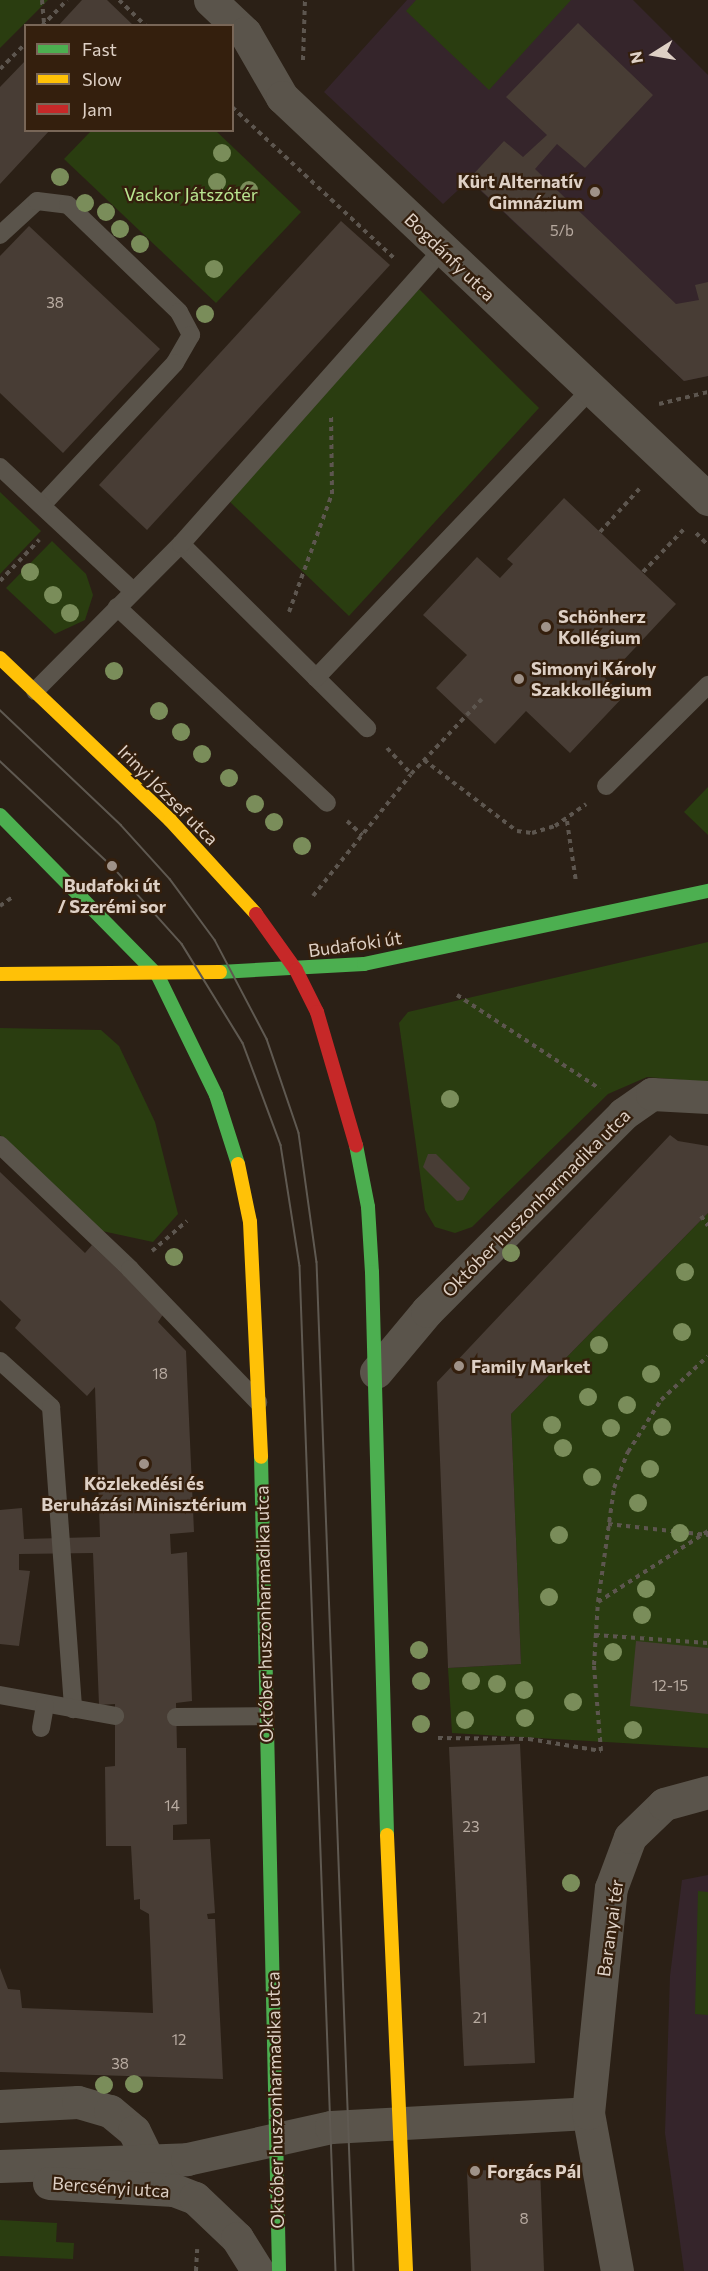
<!DOCTYPE html>
<html>
<head>
<meta charset="utf-8">
<style>
	body { margin:0 }
	#map { position:relative; width:708px; height:2271px; overflow:hidden; background:#2b2016; font-family:Commissioner,sans-serif }
	div>[style] { position:absolute }
	[style*='--x'] { left:calc(var(--x)*1px); top:calc(var(--y)*1px); width:calc(var(--w)*1px); rotate:calc(var(--a)*1deg) }
	.education>* { inset:0; background:#35252b }
	.green>* { inset:0; background:#2a3d10 }
	.building>* { inset:0; background:#483d35 }
	.path>* { height:4px; margin-top:-2px; transform-origin:0; background:repeating-linear-gradient(90deg,#5d564f 0 4.5px,transparent 0 9px) }
	.lane>* { height:18px; margin:-9px; padding:0 9px; transform-origin:9px; border-radius:9px; background:#5a544b }
	.street>* { height:33px; margin:-16.5px; padding:0 16.5px; transform-origin:16.5px; border-radius:16.5px; background:#5a544b }
	.fast>* { height:14px; margin:-7px; padding:0 7px; transform-origin:7px; border-radius:7px; background:#4caf50 }
	.slow>* { height:14px; margin:-7px; padding:0 7px; transform-origin:7px; border-radius:7px; background:#ffc107 }
	.jam>* { height:14px; margin:-7px; padding:0 7px; transform-origin:7px; border-radius:7px; background:#c62828 }
	.tram>* { height:1.5px; margin:-0.75px; padding:0 0.75px; transform-origin:0.75px; border-radius:0.75px; background:#5f5951 }
	.trees>* { width:18px; height:18px; margin:-9px; border-radius:50%; background:#7a8d5a }
	.dots>* { width:16px; height:16px; translate:-50% -50%; box-sizing:border-box; border:3px solid #341f0d; border-radius:50% }
	span { translate:-50% -50%; white-space:nowrap; text-align:center; line-height:1.15; -webkit-text-stroke:4.5px #341f0d; paint-order:stroke }
	.number-label { font-size:15px; color:#b8aba1 }
	.number-label span { -webkit-text-stroke-width:0 }
	.poi-label { font-size:18px; color:#ded0c5; font-weight:700 }
	.right { translate:-100% -50%; text-align:right }
	.left { translate:0 -50%; text-align:left }
	.park-label { font-size:18px; color:#bae691 }
	.street-label { font-size:18px; color:#ded0c5 }
	.legend { position:absolute; left:24px; top:24px; width:210px; height:108px; box-sizing:border-box; background:#341f0d; border:2px solid #786657; margin:0; padding:8px 10px; list-style:none; font-size:18px; color:#ded0c5 }
	.legend li { display:flex; align-items:center; gap:12px; height:30px }
	.legend b { width:30px; border:2px solid #786657 }
	.north { position:absolute; left:624px; top:24px; width:60px; height:60px; -webkit-text-stroke:4px #341f0d; paint-order:stroke; rotate:259deg; font-size:16px; font-weight:700; line-height:24px; text-align:center; color:#ded0c5 }
	.north::after { content:''; display:block; margin:auto; width:21px; height:27px; background:#ded0c5; clip-path:polygon(50% 0,100% 100%,50% 72%,0 100%) }
</style>
</head>
<body>
<div id="map">
	<div class="education">
		<div style="clip-path:polygon(407px 0,633px 0,708px 75px,708px 376px,684px 381px,469px 180px,443px 204px,324px 92px)"></div>
		<div style="clip-path:polygon(708px 1875px,708px 2271px,684px 2271px,665px 2133px,670px 1976px,682px 1880px)"></div>
	</div>
	<div class="green">
		<div style="clip-path:polygon(0 0,48px 0,0 48px)"></div>
		<div style="clip-path:polygon(416px 0,571px 0,489px 90px,406px 11px)"></div>
		<div style="clip-path:polygon(91px 131px,216px 131px,301px 212px,216px 303px,64px 159px)"></div>
		<div style="clip-path:polygon(419px 289px,539px 408px,349px 616px,229px 501px)"></div>
		<div style="clip-path:polygon(0 492px,41px 531px,0 574px)"></div>
		<div style="clip-path:polygon(52px 541px,86px 574px,93px 595px,85px 620px,55px 634px,6px 588px)"></div>
		<div style="clip-path:polygon(708px 787px,708px 835px,684px 812px)"></div>
		<div style="clip-path:polygon(708px 942px,708px 1082px,647px 1077px,608px 1094px,472px 1227px,455px 1233px,435px 1227px,425px 1210px,399px 1023px,408px 1012px)"></div>
		<div style="clip-path:polygon(0 1028px,101px 1030px,119px 1046px,155px 1122px,178px 1214px,153px 1242px,102px 1231px,0 1135px)"></div>
		<div style="clip-path:polygon(708px 1213px,708px 1748px,452px 1733px,448px 1668px,521px 1664px,511px 1414px)"></div>
		<div style="clip-path:polygon(698px 1891px,708px 1892px,708px 2015px,695px 2014px)"></div>
		<div style="clip-path:polygon(0 2220px,57px 2223px,56px 2242px,74px 2243px,73px 2259px,0 2256px)"></div>
	</div>
	<div class="building">
		<div style="clip-path:polygon(82px 0,107px 0,134px 26px,58px 26px)"></div>
		<div style="clip-path:polygon(578px 23px,653px 95px,585px 168px,557px 144px,535px 169px,676px 304px,699px 300px,695px 285px,708px 282px,708px 376px,684px 381px,469px 179px,504px 141px,523px 157px,547px 135px,506px 97px)"></div>
		<div style="clip-path:polygon(26px 60px,26px 130px,50px 130px,0 184px,0 87px)"></div>
		<div style="clip-path:polygon(341px 221px,390px 265px,147px 530px,99px 485px)"></div>
		<div style="clip-path:polygon(29px 226px,160px 349px,63px 453px,0 393px,0 256px)"></div>
		<div style="clip-path:polygon(564px 498px,676px 604px,619px 665px,615px 661px,602px 675px,624px 696px,570px 753px,526px 711px,495px 744px,436px 688px,467px 655px,423px 615px,477px 557px,500px 578px,513px 564px,507px 559px)"></div>
		<div style="clip-path:polygon(670px 1135px,678px 1141px,708px 1146px,708px 1213px,511px 1414px,521px 1664px,448px 1668px,437px 1382px)"></div>
		<div style="clip-path:polygon(428px 1154px,436px 1154px,470px 1188px,463px 1200px,457px 1201px,423px 1167px)"></div>
		<div style="clip-path:polygon(0 1172px,85px 1253px,92px 1245px,164px 1313px,158px 1322px,186px 1351px,194px 1532px,170px 1534px,171px 1554px,187px 1552px,192px 1701px,176px 1703px,177px 1748px,186px 1748px,187px 1824px,173px 1825px,173px 1840px,210px 1839px,215px 1913px,207px 1914px,208px 1919px,215px 1919px,223px 2079px,0 2072px,0 1968px,8px 1989px,20px 1990px,22px 2008px,153px 2013px,149px 1914px,140px 1909px,140px 1899px,134px 1900px,131px 1846px,106px 1846px,105px 1767px,115px 1766px,115px 1704px,99px 1705px,93px 1553px,19px 1554px,19px 1570px,30px 1571px,19px 1646px,0 1644px,0 1510px,22px 1508px,24px 1539px,100px 1537px,95px 1387px,87px 1396px,15px 1328px,21px 1320px,0 1300px)"></div>
		<div style="clip-path:polygon(636px 1641px,708px 1648px,708px 1714px,630px 1706px)"></div>
		<div style="clip-path:polygon(520px 1744px,535px 2063px,464px 2066px,449px 1747px)"></div>
		<div style="clip-path:polygon(540px 2168px,544px 2271px,471px 2271px,467px 2171px)"></div>
	</div>
	<div class="path">
		<div style="--x:42;--y:0;--w:23;--a:85"></div>
		<div style="--x:119;--y:0;--w:37;--a:44"></div>
		<div style="--x:42;--y:26;--w:36;--a:-46"></div>
		<div style="--x:303;--y:60;--w:60;--a:-88.1"></div>
		<div style="--x:0;--y:69;--w:37;--a:-45"></div>
		<div style="--x:232;--y:107;--w:224;--a:43"></div>
		<div style="--x:659;--y:404;--w:50;--a:-13.8"></div>
		<div style="--x:600;--y:532;--w:62;--a:-47.6"></div>
		<div style="--x:696;--y:533;--w:17;--a:45"></div>
		<div style="--x:643;--y:572;--w:62;--a:-46.3"></div>
		<div style="--x:0;--y:581;--w:57;--a:-46.4"></div>
		<div style="--x:289;--y:612;--w:126;--a:-70"></div>
		<div style="--x:332;--y:494;--w:77;--a:-90.7"></div>
		<div style="--x:387;--y:748;--w:35;--a:47"></div>
		<div style="--x:424;--y:760;--w:117;--a:37.4"></div>
		<div style="--x:517;--y:831;--w:15;--a:8"></div>
		<div style="--x:532;--y:833;--w:24;--a:-17"></div>
		<div style="--x:555;--y:826;--w:38;--a:-35"></div>
		<div style="--x:347;--y:821;--w:21;--a:43"></div>
		<div style="--x:567;--y:821;--w:62;--a:81.6"></div>
		<div style="--x:313;--y:896;--w:156;--a:-51.2"></div>
		<div style="--x:411;--y:774;--w:103;--a:-46.6"></div>
		<div style="--x:0;--y:906;--w:14;--a:-36"></div>
		<div style="--x:457;--y:995;--w:171;--a:33.3"></div>
		<div style="--x:701;--y:1216;--w:12;--a:55"></div>
		<div style="--x:152;--y:1251;--w:46;--a:-40.6"></div>
		<div style="--x:608;--y:1524;--w:101;--a:6.3"></div>
		<div style="--x:598;--y:1602;--w:115;--a:-82"></div>
		<div style="--x:614;--y:1488;--w:39;--a:-69"></div>
		<div style="--x:628;--y:1452;--w:62;--a:-57.6"></div>
		<div style="--x:661;--y:1400;--w:64;--a:-43.1"></div>
		<div style="--x:595;--y:1635;--w:113;--a:4"></div>
		<div style="--x:438;--y:1738;--w:91;--a:0.6"></div>
		<div style="--x:529;--y:1739;--w:73;--a:9.5"></div>
		<div style="--x:601;--y:1751;--w:86;--a:-94.7"></div>
		<div style="--x:594;--y:1665;--w:63;--a:-86.4"></div>
		<div style="--x:598;--y:1602;--w:131;--a:-32.8"></div>
		<div style="--x:196;--y:2271;--w:22;--a:-87"></div>
	</div>
	<div class="lane">
		<div style="--x:0;--y:235;--w:50;--a:-42.6"></div>
		<div style="--x:37;--y:201;--w:31;--a:7"></div>
		<div style="--x:68;--y:205;--w:154;--a:43.9"></div>
		<div style="--x:179;--y:312;--w:26;--a:62"></div>
		<div style="--x:191;--y:335;--w:32;--a:120"></div>
		<div style="--x:175;--y:363;--w:195;--a:133.1"></div>
		<div style="--x:0;--y:467;--w:182;--a:43"></div>
		<div style="--x:181;--y:544;--w:262;--a:44.7"></div>
		<div style="--x:117;--y:607;--w:287;--a:43"></div>
		<div style="--x:316;--y:678;--w:396;--a:-46.4"></div>
		<div style="--x:35;--y:691;--w:207;--a:-45.2"></div>
		<div style="--x:181;--y:544;--w:393;--a:-48.4"></div>
		<div style="--x:606;--y:786;--w:144;--a:-44.7"></div>
		<div style="--x:0;--y:1145;--w:180;--a:43.6"></div>
		<div style="--x:130;--y:1269;--w:185;--a:46.1"></div>
		<div style="--x:0;--y:1361;--w:69;--a:42"></div>
		<div style="--x:51;--y:1407;--w:303;--a:85.8"></div>
		<div style="--x:0;--y:1695;--w:117;--a:10.3"></div>
		<div style="--x:176;--y:1717;--w:90;--a:-0.6"></div>
		<div style="--x:41;--y:1728;--w:23;--a:-80"></div>
	</div>
	<div class="street">
		<div style="--x:210;--y:0;--w:48;--a:43.3"></div>
		<div style="--x:245;--y:33;--w:74;--a:60"></div>
		<div style="--x:282;--y:97;--w:586;--a:43.34"></div>
		<div style="--x:376;--y:1372;--w:80;--a:-50.1"></div>
		<div style="--x:427;--y:1311;--w:278;--a:-45.1"></div>
		<div style="--x:623;--y:1114;--w:35;--a:-35"></div>
		<div style="--x:652;--y:1094;--w:56;--a:3.1"></div>
		<div style="--x:0;--y:2106;--w:78;--a:-2.9"></div>
		<div style="--x:78;--y:2102;--w:33;--a:16"></div>
		<div style="--x:110;--y:2111;--w:31;--a:40"></div>
		<div style="--x:134;--y:2131;--w:32;--a:64"></div>
		<div style="--x:0;--y:2166;--w:187;--a:-2.1"></div>
		<div style="--x:187;--y:2159;--w:148;--a:-12.5"></div>
		<div style="--x:331;--y:2127;--w:257;--a:-3.1"></div>
		<div style="--x:49;--y:2183;--w:125;--a:3.2"></div>
		<div style="--x:174;--y:2190;--w:22;--a:21"></div>
		<div style="--x:195;--y:2198;--w:58;--a:43.6"></div>
		<div style="--x:237;--y:2238;--w:39;--a:58"></div>
		<div style="--x:617;--y:2271;--w:161;--a:-100.4"></div>
		<div style="--x:588;--y:2113;--w:226;--a:-84.2"></div>
		<div style="--x:611;--y:1888;--w:54;--a:-69.6"></div>
		<div style="--x:630;--y:1837;--w:47;--a:-44.1"></div>
		<div style="--x:664;--y:1804;--w:46;--a:-15.3"></div>
	</div>
	<div class="fast">
		<div style="--x:0;--y:815;--w:226;--a:45.5"></div>
		<div style="--x:158;--y:976;--w:132;--a:64"></div>
		<div style="--x:216;--y:1095;--w:72;--a:72.3"></div>
		<div style="--x:220;--y:972;--w:144;--a:-3.2"></div>
		<div style="--x:364;--y:964;--w:352;--a:-12"></div>
		<div style="--x:356;--y:1145;--w:63;--a:79"></div>
		<div style="--x:368;--y:1207;--w:65;--a:86.5"></div>
		<div style="--x:372;--y:1272;--w:563;--a:88.47"></div>
		<div style="--x:261;--y:1457;--w:814;--a:88.73"></div>
	</div>
	<div class="slow">
		<div style="--x:0;--y:658;--w:235;--a:43.6"></div>
		<div style="--x:170;--y:820;--w:127;--a:47.5"></div>
		<div style="--x:0;--y:974;--w:220;--a:-0.5"></div>
		<div style="--x:238;--y:1164;--w:59;--a:78.3"></div>
		<div style="--x:250;--y:1222;--w:235;--a:87.3"></div>
		<div style="--x:387;--y:1835;--w:436;--a:87.5"></div>
	</div>
	<div class="jam">
		<div style="--x:256;--y:914;--w:69;--a:54.5"></div>
		<div style="--x:296;--y:970;--w:47;--a:63.4"></div>
		<div style="--x:317;--y:1012;--w:139;--a:73.7"></div>
	</div>
	<div class="tram">
		<div style="--x:0;--y:710;--w:167;--a:43.5"></div>
		<div style="--x:121;--y:825;--w:73;--a:47.8"></div>
		<div style="--x:170;--y:879;--w:76;--a:53.6"></div>
		<div style="--x:215;--y:940;--w:112;--a:62.3"></div>
		<div style="--x:267;--y:1039;--w:99;--a:71.2"></div>
		<div style="--x:299;--y:1133;--w:130;--a:82.1"></div>
		<div style="--x:317;--y:1262;--w:1010;--a:87.9"></div>
		<div style="--x:0;--y:761;--w:154;--a:43.2"></div>
		<div style="--x:112;--y:866;--w:105;--a:48.1"></div>
		<div style="--x:182;--y:944;--w:116;--a:58.4"></div>
		<div style="--x:243;--y:1043;--w:109;--a:69.6"></div>
		<div style="--x:281;--y:1145;--w:122;--a:81.1"></div>
		<div style="--x:300;--y:1266;--w:1006;--a:87.95"></div>
	</div>
	<div class="trees">
		<div style="left:222px;top:153px"></div>
		<div style="left:60px;top:177px"></div>
		<div style="left:217px;top:182px"></div>
		<div style="left:249px;top:190px"></div>
		<div style="left:85px;top:203px"></div>
		<div style="left:106px;top:212px"></div>
		<div style="left:120px;top:229px"></div>
		<div style="left:140px;top:244px"></div>
		<div style="left:214px;top:269px"></div>
		<div style="left:205px;top:314px"></div>
		<div style="left:30px;top:572px"></div>
		<div style="left:53px;top:595px"></div>
		<div style="left:70px;top:613px"></div>
		<div style="left:114px;top:671px"></div>
		<div style="left:159px;top:711px"></div>
		<div style="left:181px;top:732px"></div>
		<div style="left:202px;top:754px"></div>
		<div style="left:229px;top:778px"></div>
		<div style="left:255px;top:804px"></div>
		<div style="left:274px;top:822px"></div>
		<div style="left:302px;top:846px"></div>
		<div style="left:450px;top:1099px"></div>
		<div style="left:511px;top:1253px"></div>
		<div style="left:174px;top:1257px"></div>
		<div style="left:685px;top:1272px"></div>
		<div style="left:682px;top:1332px"></div>
		<div style="left:599px;top:1345px"></div>
		<div style="left:651px;top:1374px"></div>
		<div style="left:588px;top:1397px"></div>
		<div style="left:627px;top:1405px"></div>
		<div style="left:552px;top:1425px"></div>
		<div style="left:662px;top:1427px"></div>
		<div style="left:611px;top:1428px"></div>
		<div style="left:563px;top:1448px"></div>
		<div style="left:650px;top:1469px"></div>
		<div style="left:592px;top:1477px"></div>
		<div style="left:638px;top:1503px"></div>
		<div style="left:680px;top:1533px"></div>
		<div style="left:559px;top:1535px"></div>
		<div style="left:646px;top:1589px"></div>
		<div style="left:549px;top:1597px"></div>
		<div style="left:642px;top:1615px"></div>
		<div style="left:419px;top:1650px"></div>
		<div style="left:613px;top:1652px"></div>
		<div style="left:421px;top:1681px"></div>
		<div style="left:471px;top:1681px"></div>
		<div style="left:497px;top:1684px"></div>
		<div style="left:524px;top:1690px"></div>
		<div style="left:573px;top:1702px"></div>
		<div style="left:525px;top:1718px"></div>
		<div style="left:465px;top:1720px"></div>
		<div style="left:421px;top:1724px"></div>
		<div style="left:633px;top:1730px"></div>
		<div style="left:571px;top:1883px"></div>
		<div style="left:134px;top:2084px"></div>
		<div style="left:104px;top:2085px"></div>
	</div>
	<div class="dots">
		<div style="left:595px;top:192px;background:#9f9288"></div>
		<div style="left:546px;top:627px;background:#9f9288"></div>
		<div style="left:519px;top:679px;background:#9f9288"></div>
		<div style="left:112px;top:866px;background:#9f9288"></div>
		<div style="left:459px;top:1366px;background:#9f9288"></div>
		<div style="left:144px;top:1464px;background:#9f9288"></div>
		<div style="left:475px;top:2171px;background:#9f9288"></div>
	</div>
	<div class="number-label">
		<span style="left:562px;top:231px">5/b</span>
		<span style="left:55px;top:303px">38</span>
		<span style="left:160px;top:1374px">18</span>
		<span style="left:670px;top:1686px">12-15</span>
		<span style="left:172px;top:1806px">14</span>
		<span style="left:471px;top:1827px">23</span>
		<span style="left:480px;top:2018px">21</span>
		<span style="left:179px;top:2040px">12</span>
		<span style="left:120px;top:2064px">38</span>
		<span style="left:524px;top:2219px">8</span>
	</div>
	<div class="poi-label">
		<span class="right" style="left:583px;top:192px">Kürt Alternatív<br>Gimnázium</span>
		<span class="left" style="left:558px;top:627px">Schönherz<br>Kollégium</span>
		<span class="left" style="left:531px;top:679px">Simonyi Károly<br>Szakkollégium</span>
		<span style="left:112px;top:896px">Budafoki út<br>/ Szerémi sor</span>
		<span class="left" style="left:471px;top:1366px">Family Market</span>
		<span style="left:144px;top:1494px">Közlekedési és<br>Beruházási Minisztérium</span>
		<span class="left" style="left:487px;top:2171px">Forgács Pál</span>
	</div>
	<div class="park-label">
		<span style="left:191px;top:194px">Vackor Játszótér</span>
	</div>
	<div class="street-label">
		<span style="left:450px;top:257px;rotate:44deg">Bogdánfy utca</span>
		<span style="left:168px;top:795px;rotate:45deg">Irinyi József utca</span>
		<span style="left:355px;top:944px;rotate:-8deg">Budafoki út</span>
		<span style="left:536px;top:1203px;rotate:-45deg">Október huszonharmadika utca</span>
		<span style="left:264px;top:1614px;rotate:-91deg">Október huszonharmadika utca</span>
		<span style="left:610px;top:1928px;rotate:-82deg">Baranyai tér</span>
		<span style="left:275px;top:2100px;rotate:-91deg">Október huszonharmadika utca</span>
		<span style="left:111px;top:2187px;rotate:4deg">Bercsényi utca</span>
	</div>
	<ul class="legend">
	<li><b style="height:8px;background:#4caf50"></b>Fast</li>
	<li><b style="height:8px;background:#ffc107"></b>Slow</li>
	<li><b style="height:8px;background:#c62828"></b>Jam</li>
	</ul>
	<div class="north">N</div>
</div>
</body>
</html>
